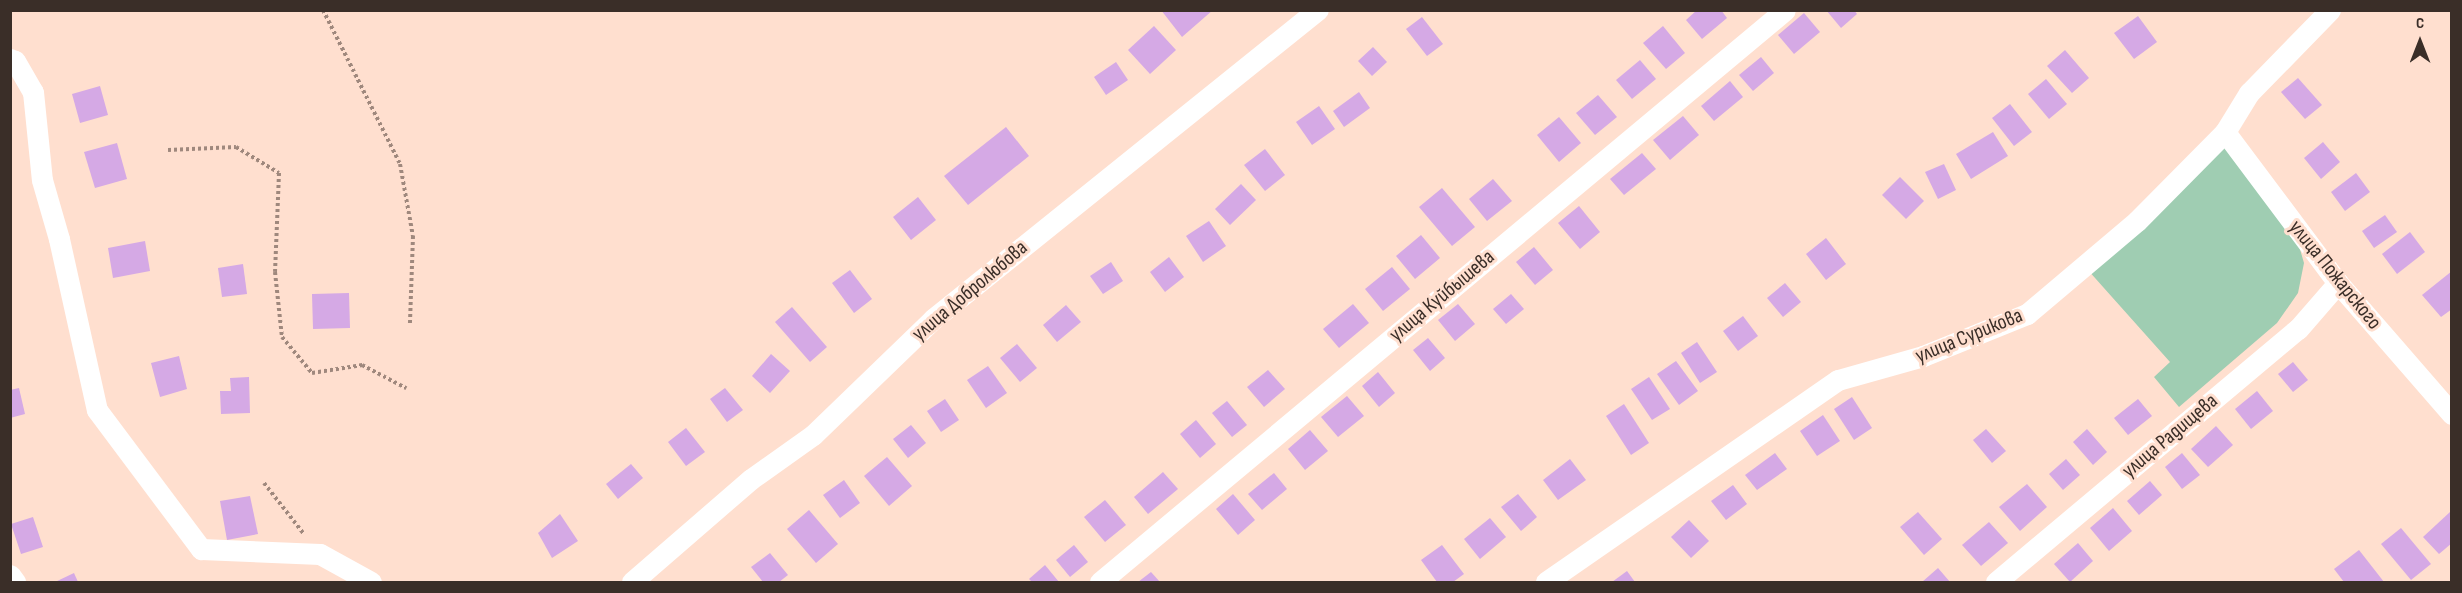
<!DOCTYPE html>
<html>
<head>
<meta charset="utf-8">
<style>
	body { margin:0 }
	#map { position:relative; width:2462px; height:593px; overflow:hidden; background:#ffdfcf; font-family:"Sofia Sans Condensed",sans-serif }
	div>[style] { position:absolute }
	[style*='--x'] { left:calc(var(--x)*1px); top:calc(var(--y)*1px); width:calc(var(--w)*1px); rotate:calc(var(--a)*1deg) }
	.green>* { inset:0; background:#9fcdb2 }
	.building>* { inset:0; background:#d5a9e5 }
	.path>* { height:4px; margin-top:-2px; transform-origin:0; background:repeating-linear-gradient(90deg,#9f887d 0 3px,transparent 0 6px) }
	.minor>* { height:21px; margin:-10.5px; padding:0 10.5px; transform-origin:10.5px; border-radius:10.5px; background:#fff }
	span { translate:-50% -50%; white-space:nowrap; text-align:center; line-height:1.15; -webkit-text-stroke:6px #ffdfcf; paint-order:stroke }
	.street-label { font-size:21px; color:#3a2e28 }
	.frame { position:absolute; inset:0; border:12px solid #3a2e28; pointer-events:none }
	.north { position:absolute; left:2390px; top:12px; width:60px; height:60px; -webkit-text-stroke:4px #ffdfcf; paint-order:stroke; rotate:0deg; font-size:16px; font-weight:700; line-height:24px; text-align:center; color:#3a2e28 }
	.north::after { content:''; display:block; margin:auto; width:21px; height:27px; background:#3a2e28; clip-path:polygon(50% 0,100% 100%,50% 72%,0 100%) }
</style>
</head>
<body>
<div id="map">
	<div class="green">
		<div style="clip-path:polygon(2225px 137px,2297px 239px,2304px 263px,2298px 293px,2277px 323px,2179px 407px,2154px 377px,2170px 362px,2087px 269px)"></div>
	</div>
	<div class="building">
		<div style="clip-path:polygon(1161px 10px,1213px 10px,1182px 37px)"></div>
		<div style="clip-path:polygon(1697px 10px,1721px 10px,1727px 18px,1702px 39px,1686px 20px)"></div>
		<div style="clip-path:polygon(1826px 10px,1854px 10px,1857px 14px,1841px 28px)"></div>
		<div style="clip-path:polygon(1804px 13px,1820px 32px,1794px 54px,1778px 35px)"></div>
		<div style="clip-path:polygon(2138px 16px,2157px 42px,2134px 59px,2114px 33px)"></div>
		<div style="clip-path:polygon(1422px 17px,1443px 44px,1427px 56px,1406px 29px)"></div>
		<div style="clip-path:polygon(1154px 26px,1176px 50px,1150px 74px,1128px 50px)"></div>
		<div style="clip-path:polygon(1663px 26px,1685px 53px,1666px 69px,1643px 43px)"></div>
		<div style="clip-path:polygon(1373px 47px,1387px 62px,1372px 76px,1358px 61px)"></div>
		<div style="clip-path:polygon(2065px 50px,2089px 78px,2072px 93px,2047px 66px)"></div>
		<div style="clip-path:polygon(1761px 57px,1774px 73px,1753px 91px,1739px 75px)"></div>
		<div style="clip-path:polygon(1640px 60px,1656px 79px,1632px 99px,1616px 80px)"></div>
		<div style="clip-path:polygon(1116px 62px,1128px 80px,1106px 95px,1094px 77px)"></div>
		<div style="clip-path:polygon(2298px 78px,2322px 105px,2305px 119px,2281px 92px)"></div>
		<div style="clip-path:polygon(2046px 79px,2067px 104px,2049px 119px,2028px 94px)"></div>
		<div style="clip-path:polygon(1730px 81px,1743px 97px,1714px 121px,1701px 106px)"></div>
		<div style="clip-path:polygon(100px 86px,108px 115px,80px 123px,72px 94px)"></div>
		<div style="clip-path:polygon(1359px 92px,1370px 108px,1344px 127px,1333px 111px)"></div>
		<div style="clip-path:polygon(1598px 95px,1617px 117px,1595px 135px,1576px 113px)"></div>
		<div style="clip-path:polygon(2010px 104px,2032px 132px,2014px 146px,1992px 118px)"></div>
		<div style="clip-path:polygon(1319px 106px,1335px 129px,1312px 145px,1296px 122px)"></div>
		<div style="clip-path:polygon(1683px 116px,1699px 135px,1670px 160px,1653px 140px)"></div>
		<div style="clip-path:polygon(1559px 117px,1581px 143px,1559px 162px,1537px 135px)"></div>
		<div style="clip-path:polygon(1006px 127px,1029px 156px,968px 205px,944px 176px)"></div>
		<div style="clip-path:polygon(1993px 132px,2008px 156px,1971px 179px,1956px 154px)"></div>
		<div style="clip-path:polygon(2323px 142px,2340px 162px,2321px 179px,2304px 158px)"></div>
		<div style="clip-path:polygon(117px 143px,127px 179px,95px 188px,84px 152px)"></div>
		<div style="clip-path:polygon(1265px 149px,1285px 175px,1265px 191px,1244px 165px)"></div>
		<div style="clip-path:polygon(1642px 153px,1656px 169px,1624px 195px,1610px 179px)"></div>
		<div style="clip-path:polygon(1944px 164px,1956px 190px,1938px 199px,1925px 172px)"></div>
		<div style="clip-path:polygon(2356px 173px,2370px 192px,2345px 211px,2331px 192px)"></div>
		<div style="clip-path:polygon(1900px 177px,1924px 201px,1906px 219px,1882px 195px)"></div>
		<div style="clip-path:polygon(1493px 179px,1512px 201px,1487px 221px,1469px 199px)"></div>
		<div style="clip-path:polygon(1241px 184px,1256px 200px,1230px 225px,1215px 209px)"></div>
		<div style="clip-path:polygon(1442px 188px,1475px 227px,1452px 246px,1419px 207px)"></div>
		<div style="clip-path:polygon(918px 197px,936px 220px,911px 240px,893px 217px)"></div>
		<div style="clip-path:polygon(1579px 206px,1600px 232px,1580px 249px,1558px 223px)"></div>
		<div style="clip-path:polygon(2385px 215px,2397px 232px,2374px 248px,2362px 231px)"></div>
		<div style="clip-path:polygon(1209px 221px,1226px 246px,1203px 262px,1186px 236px)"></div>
		<div style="clip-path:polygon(2410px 232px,2425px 252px,2397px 274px,2382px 254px)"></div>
		<div style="clip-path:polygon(1421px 235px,1440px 258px,1415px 279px,1396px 256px)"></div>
		<div style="clip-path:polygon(1826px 238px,1846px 264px,1826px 280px,1806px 254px)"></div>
		<div style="clip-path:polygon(145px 241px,150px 271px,113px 278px,108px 248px)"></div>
		<div style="clip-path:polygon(1534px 247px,1553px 270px,1535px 285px,1516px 262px)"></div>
		<div style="clip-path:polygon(1169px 257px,1184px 277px,1165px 292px,1150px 272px)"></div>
		<div style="clip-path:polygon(1111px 262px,1123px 281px,1103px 294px,1090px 276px)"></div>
		<div style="clip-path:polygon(243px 264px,247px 294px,222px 297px,218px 268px)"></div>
		<div style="clip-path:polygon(1392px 267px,1410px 289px,1383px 311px,1365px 289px)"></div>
		<div style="clip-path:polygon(850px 270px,872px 299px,854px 313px,832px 283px)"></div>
		<div style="clip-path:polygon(2452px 271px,2452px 309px,2441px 317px,2422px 295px)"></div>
		<div style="clip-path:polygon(1785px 283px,1801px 302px,1783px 317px,1767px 298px)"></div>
		<div style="clip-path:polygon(349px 293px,350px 328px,313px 329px,312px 294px)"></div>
		<div style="clip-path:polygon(1511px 294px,1524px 309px,1506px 324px,1493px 309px)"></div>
		<div style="clip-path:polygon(1353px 304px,1369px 323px,1339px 348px,1323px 329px)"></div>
		<div style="clip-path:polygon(1458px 304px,1475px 324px,1455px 341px,1438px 320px)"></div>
		<div style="clip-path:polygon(1066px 305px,1081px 322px,1057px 342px,1043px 325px)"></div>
		<div style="clip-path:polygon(792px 307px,827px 347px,810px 362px,775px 322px)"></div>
		<div style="clip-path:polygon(1743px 316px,1758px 336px,1738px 351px,1723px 331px)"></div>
		<div style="clip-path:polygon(1428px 338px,1445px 358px,1430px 371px,1413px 350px)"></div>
		<div style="clip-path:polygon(1697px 342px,1717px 372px,1700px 383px,1681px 353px)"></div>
		<div style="clip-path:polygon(1017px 344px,1037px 368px,1020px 382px,1000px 358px)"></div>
		<div style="clip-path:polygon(771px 354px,790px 371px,770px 393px,752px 376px)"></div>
		<div style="clip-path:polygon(179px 356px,187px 389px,160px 397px,151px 363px)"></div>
		<div style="clip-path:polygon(1676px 361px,1698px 391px,1679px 405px,1657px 374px)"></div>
		<div style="clip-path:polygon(2293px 362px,2308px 380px,2293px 392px,2278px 374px)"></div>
		<div style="clip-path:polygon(988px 366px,1007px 393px,986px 408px,967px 380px)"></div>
		<div style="clip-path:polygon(1268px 370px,1285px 389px,1264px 407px,1247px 387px)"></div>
		<div style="clip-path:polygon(1378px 372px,1395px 393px,1379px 407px,1362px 386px)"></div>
		<div style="clip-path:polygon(249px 377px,250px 413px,221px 414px,220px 391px,231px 391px,230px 378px)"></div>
		<div style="clip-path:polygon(1649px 377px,1670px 409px,1652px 420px,1631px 389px)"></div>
		<div style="clip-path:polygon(19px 388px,25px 414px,10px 418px,10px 390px)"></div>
		<div style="clip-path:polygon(725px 388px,743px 410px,727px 422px,710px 399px)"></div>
		<div style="clip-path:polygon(2257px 391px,2273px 411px,2251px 429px,2235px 409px)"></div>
		<div style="clip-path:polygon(1347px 396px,1364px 416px,1338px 437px,1321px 417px)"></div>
		<div style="clip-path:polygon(1852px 397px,1872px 428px,1854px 440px,1834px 409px)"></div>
		<div style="clip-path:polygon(945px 399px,959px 420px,941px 432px,927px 411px)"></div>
		<div style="clip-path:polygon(2138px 399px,2152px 416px,2128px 435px,2114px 418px)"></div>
		<div style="clip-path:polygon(1227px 401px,1247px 425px,1232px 437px,1212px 413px)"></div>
		<div style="clip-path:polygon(1624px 404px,1649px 443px,1631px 455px,1606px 416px)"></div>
		<div style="clip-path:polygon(1823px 415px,1840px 441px,1817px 456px,1800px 431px)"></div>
		<div style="clip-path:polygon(1196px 420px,1216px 444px,1200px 458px,1180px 434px)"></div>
		<div style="clip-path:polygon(911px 425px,926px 443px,908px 458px,893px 439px)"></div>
		<div style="clip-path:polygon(2216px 426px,2233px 445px,2208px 467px,2191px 449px)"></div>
		<div style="clip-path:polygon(686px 428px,705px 452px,686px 466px,668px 442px)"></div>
		<div style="clip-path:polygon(1986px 429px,2006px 451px,1992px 463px,1973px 440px)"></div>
		<div style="clip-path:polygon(2087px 429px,2107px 452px,2093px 465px,2073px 442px)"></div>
		<div style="clip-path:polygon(1310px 430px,1328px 451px,1305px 470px,1288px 449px)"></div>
		<div style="clip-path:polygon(1775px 453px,1787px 469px,1757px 490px,1745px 475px)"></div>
		<div style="clip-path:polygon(2182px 453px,2200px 475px,2182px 489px,2165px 467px)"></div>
		<div style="clip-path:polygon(887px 457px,912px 486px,889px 506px,864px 476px)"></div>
		<div style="clip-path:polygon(1570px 459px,1586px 480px,1558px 500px,1543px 480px)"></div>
		<div style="clip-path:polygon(2066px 459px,2080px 475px,2063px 490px,2049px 474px)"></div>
		<div style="clip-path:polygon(631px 464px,643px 478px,618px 499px,606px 484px)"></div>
		<div style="clip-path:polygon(1163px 472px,1178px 489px,1148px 514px,1134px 497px)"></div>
		<div style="clip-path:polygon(1274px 473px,1287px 489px,1262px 510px,1248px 494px)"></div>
		<div style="clip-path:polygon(844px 480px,860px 503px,840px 518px,823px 495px)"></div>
		<div style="clip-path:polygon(2150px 481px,2162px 495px,2139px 515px,2127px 501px)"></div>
		<div style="clip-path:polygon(2027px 484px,2047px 507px,2020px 531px,1999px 507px)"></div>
		<div style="clip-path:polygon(1733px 485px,1747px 504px,1726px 520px,1711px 501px)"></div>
		<div style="clip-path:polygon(1233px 494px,1255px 520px,1238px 535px,1216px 509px)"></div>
		<div style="clip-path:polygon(1518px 494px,1537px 517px,1521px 531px,1501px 507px)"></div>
		<div style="clip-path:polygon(250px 496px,258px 534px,227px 540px,220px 501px)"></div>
		<div style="clip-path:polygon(1105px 500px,1126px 525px,1105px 542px,1084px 517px)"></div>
		<div style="clip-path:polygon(2113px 508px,2132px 531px,2109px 551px,2090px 528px)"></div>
		<div style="clip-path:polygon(809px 510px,838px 544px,816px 563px,787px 529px)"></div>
		<div style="clip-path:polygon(1918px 512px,1942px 539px,1924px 555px,1900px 527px)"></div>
		<div style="clip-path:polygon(2450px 512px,2452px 543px,2439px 554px,2423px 537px)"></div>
		<div style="clip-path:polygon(560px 514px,578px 541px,552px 558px,538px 533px)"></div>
		<div style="clip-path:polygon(33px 517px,43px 547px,21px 554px,11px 524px)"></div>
		<div style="clip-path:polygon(1490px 518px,1506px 537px,1480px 559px,1464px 539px)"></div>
		<div style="clip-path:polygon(1689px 520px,1709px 541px,1691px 558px,1671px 537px)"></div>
		<div style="clip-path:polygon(1989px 522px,2008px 543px,1981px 566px,1962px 545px)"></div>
		<div style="clip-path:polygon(2401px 528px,2431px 564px,2411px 580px,2381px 544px)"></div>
		<div style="clip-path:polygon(2078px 543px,2093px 561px,2070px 582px,2054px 564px)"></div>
		<div style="clip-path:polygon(1074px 545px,1088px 562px,1070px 577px,1056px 560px)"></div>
		<div style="clip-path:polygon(1442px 545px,1464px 574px,1453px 582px,1437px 582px,1421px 560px)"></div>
		<div style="clip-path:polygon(2359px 550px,2384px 582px,2344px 582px,2334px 569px)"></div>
		<div style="clip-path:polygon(770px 553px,788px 575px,779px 582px,763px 582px,751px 567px)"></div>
		<div style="clip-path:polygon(1045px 565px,1059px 582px,1032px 582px,1029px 579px)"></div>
		<div style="clip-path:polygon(1938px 568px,1950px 582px,1922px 582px)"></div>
		<div style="clip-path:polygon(1627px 571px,1635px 582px,1612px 582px)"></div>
		<div style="clip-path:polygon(1151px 572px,1160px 582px,1138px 582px)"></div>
		<div style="clip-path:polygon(74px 573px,78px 582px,55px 582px)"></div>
	</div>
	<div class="path">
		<div style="--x:323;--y:10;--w:172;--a:63.4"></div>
		<div style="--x:400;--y:164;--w:73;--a:79.8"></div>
		<div style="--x:413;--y:236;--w:88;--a:92"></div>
		<div style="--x:168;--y:150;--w:68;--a:-2.5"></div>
		<div style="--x:236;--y:147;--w:50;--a:31.2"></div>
		<div style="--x:279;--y:173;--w:99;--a:92.3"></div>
		<div style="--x:275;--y:272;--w:65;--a:83.9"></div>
		<div style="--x:282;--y:337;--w:47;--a:50.2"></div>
		<div style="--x:312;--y:373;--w:51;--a:-9.1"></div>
		<div style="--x:362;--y:365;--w:50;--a:27.6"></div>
		<div style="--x:264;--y:483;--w:65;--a:51.9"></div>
	</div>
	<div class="minor">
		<div style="--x:10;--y:59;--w:5;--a:22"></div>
		<div style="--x:15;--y:61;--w:36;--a:60"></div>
		<div style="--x:33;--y:92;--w:88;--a:84.2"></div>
		<div style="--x:42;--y:180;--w:61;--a:73.9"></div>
		<div style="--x:59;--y:239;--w:175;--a:77.5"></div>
		<div style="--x:97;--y:410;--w:174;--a:53.2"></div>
		<div style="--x:201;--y:549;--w:119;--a:2.4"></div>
		<div style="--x:320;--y:554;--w:58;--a:28.8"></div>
		<div style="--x:2225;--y:132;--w:189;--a:53.2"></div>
		<div style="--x:2338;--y:283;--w:174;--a:49"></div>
		<div style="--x:10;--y:575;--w:9;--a:54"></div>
		<div style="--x:632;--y:582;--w:157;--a:-40.9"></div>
		<div style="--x:751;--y:479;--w:76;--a:-35.4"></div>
		<div style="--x:813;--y:435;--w:167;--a:-44"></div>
		<div style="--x:933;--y:319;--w:494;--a:-38.8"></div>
		<div style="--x:1100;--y:582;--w:892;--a:-39.86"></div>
		<div style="--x:1546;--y:582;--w:355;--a:-34.7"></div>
		<div style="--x:1838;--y:380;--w:88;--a:-15.8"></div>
		<div style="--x:1923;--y:356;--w:112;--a:-22"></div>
		<div style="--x:2027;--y:314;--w:144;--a:-40.2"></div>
		<div style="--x:2137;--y:221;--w:125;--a:-45.3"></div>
		<div style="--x:2225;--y:132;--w:46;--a:-58.4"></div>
		<div style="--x:2249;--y:93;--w:116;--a:-45.7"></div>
		<div style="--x:1996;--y:582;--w:394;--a:-40"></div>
		<div style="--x:2298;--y:329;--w:61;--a:-49"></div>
	</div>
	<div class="street-label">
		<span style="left:2335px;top:275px;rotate:51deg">улица Пожарского</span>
		<span style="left:970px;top:291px;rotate:-40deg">улица Добролюбова</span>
		<span style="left:1442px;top:296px;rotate:-40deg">улица Куйбышева</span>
		<span style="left:1969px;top:336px;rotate:-22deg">улица Сурикова</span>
		<span style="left:2170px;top:436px;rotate:-40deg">улица Радищева</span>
	</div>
	<div class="frame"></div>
	<div class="north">С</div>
</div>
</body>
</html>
